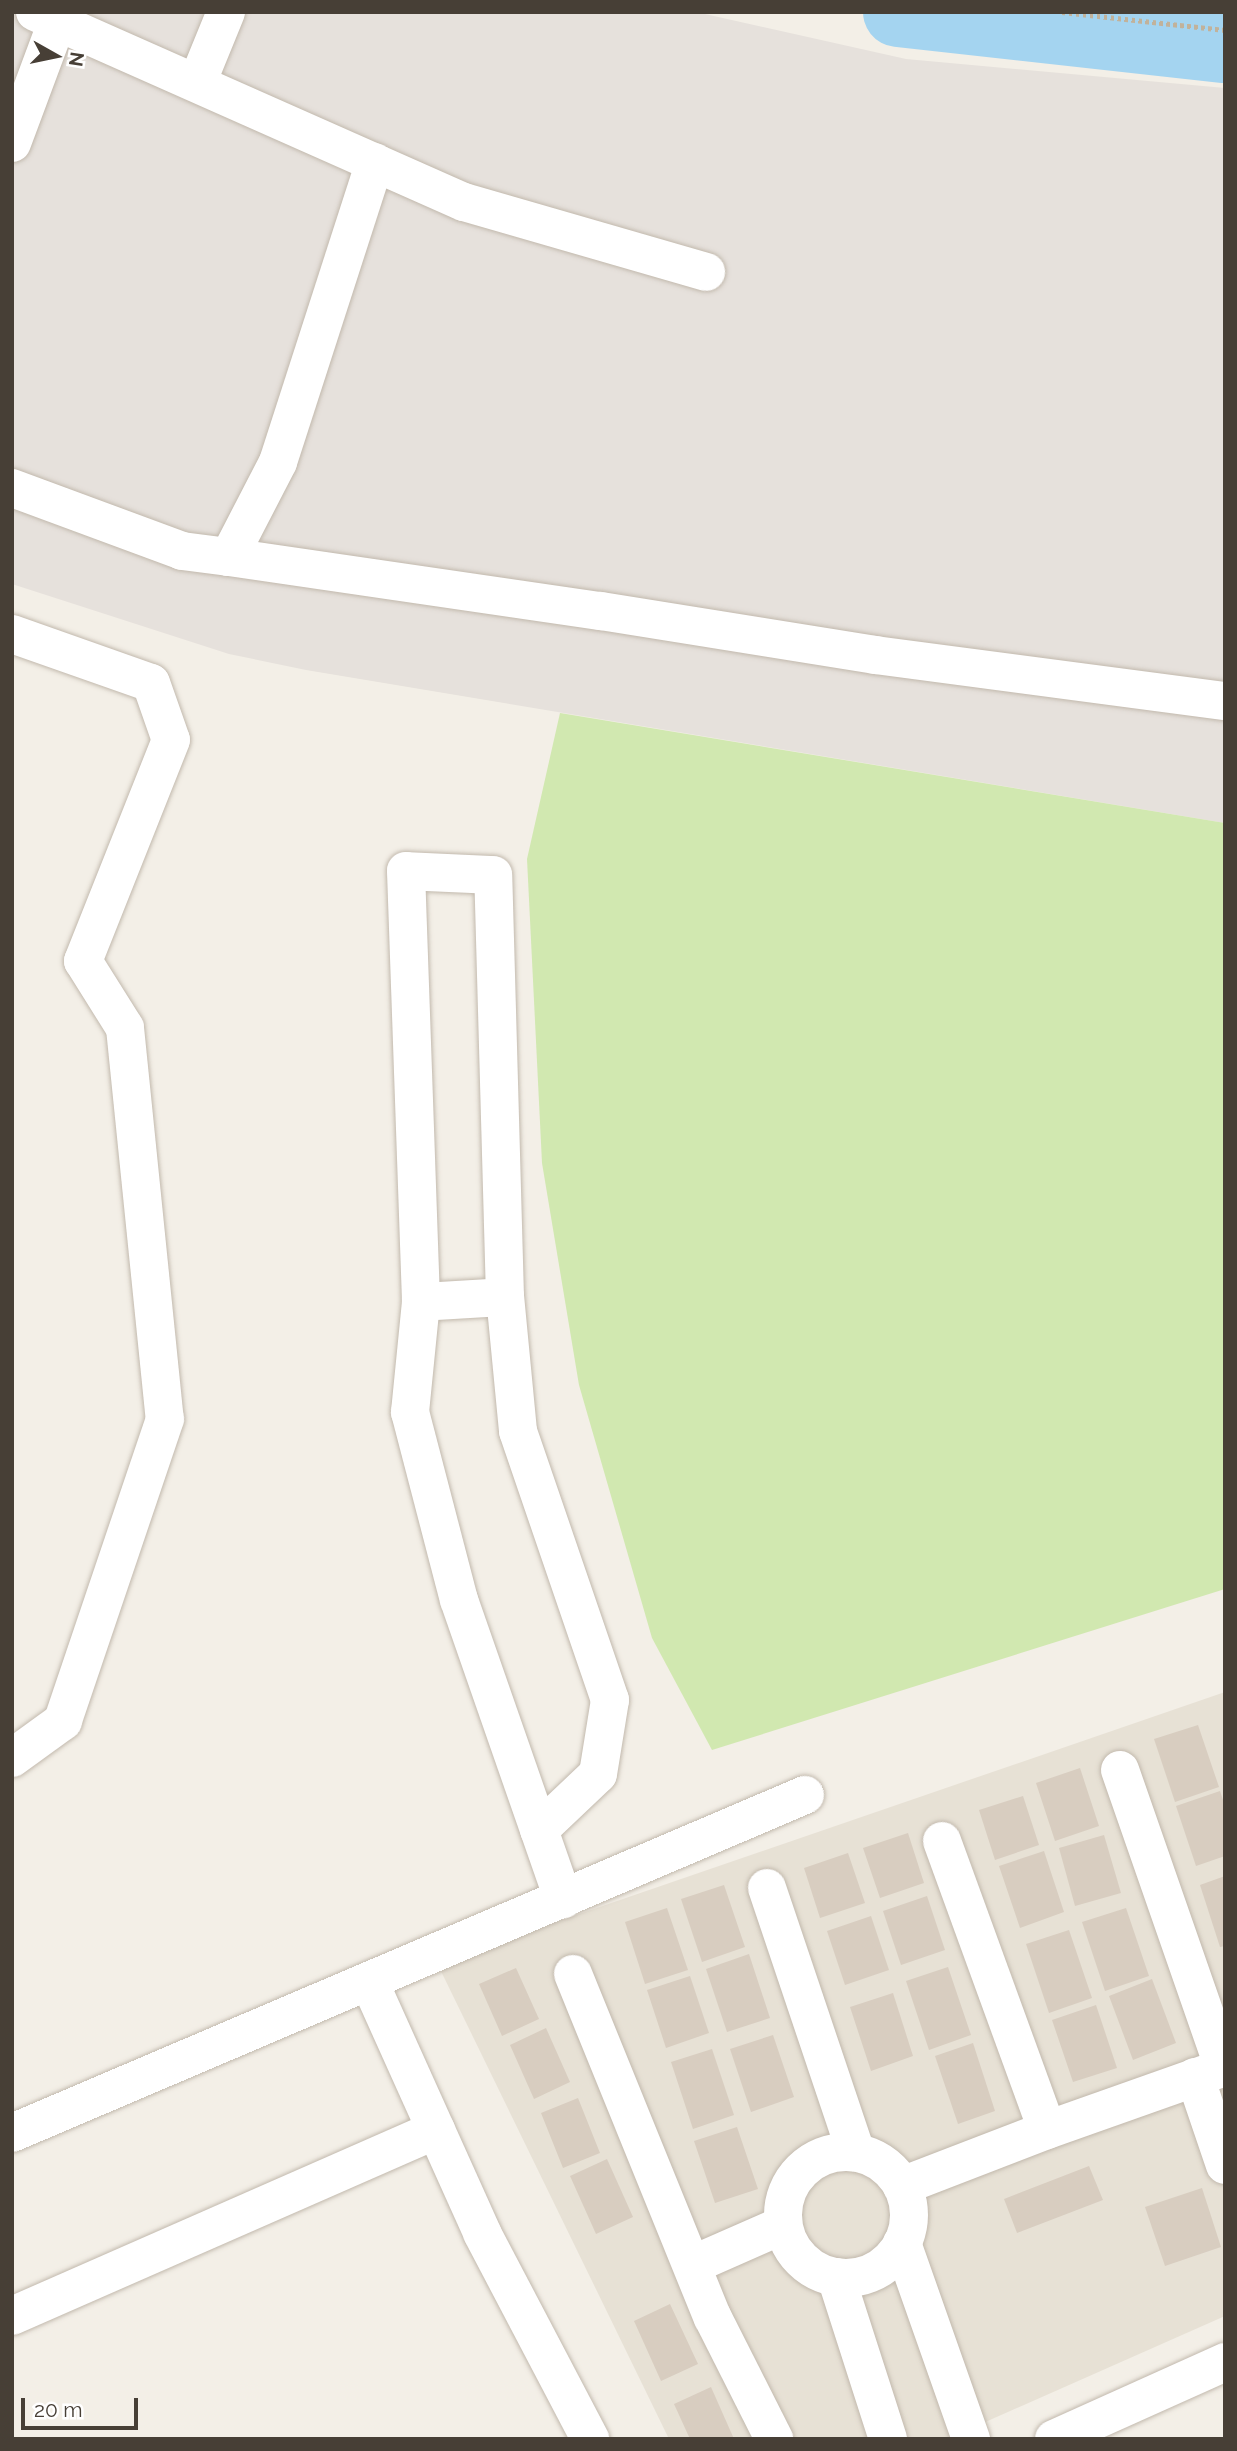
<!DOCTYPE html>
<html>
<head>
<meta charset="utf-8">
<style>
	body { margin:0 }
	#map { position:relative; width:1237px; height:2451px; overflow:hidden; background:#f3efe7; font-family:Raleway,sans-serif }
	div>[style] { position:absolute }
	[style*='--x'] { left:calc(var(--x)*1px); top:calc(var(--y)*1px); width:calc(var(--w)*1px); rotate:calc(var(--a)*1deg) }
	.residential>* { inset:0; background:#e7e1d5 }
	.industrial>* { inset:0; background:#e6e1dc }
	.green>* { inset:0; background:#d1e8b0 }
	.river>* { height:70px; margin:-35px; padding:0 35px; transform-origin:35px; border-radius:35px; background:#a4d4f0 }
	.building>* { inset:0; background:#d8cdc0 }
	.path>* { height:4.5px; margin-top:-2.25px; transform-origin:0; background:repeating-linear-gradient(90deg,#c1b29b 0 3.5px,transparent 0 7px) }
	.roads { filter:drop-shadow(0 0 2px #c2b9ad) drop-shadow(0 0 2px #c2b9ad) }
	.minor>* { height:38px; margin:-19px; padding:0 19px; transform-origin:19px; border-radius:19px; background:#fff }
	.minor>.ring { margin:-19px; padding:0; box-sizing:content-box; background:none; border:38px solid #fff; border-radius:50% }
	span { translate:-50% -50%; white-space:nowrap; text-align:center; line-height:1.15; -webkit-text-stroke:6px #fff; paint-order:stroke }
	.frame { position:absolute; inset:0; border:14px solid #473f36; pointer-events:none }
	.north { position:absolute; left:21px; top:21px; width:70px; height:70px; -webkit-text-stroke:5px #fff; paint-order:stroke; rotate:99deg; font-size:19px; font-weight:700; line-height:28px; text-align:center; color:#473f36 }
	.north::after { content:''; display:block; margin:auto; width:24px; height:32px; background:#473f36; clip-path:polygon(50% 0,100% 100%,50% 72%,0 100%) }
	.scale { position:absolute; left:21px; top:2398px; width:117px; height:32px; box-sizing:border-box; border:4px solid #473f36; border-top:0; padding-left:9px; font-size:21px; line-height:24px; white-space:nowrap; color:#473f36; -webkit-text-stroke:5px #fff; paint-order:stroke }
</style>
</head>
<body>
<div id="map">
	<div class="residential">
		<div style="clip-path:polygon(1225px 1692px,1225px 2316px,947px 2439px,669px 2439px,437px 1963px)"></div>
	</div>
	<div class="industrial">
		<div style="clip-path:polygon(12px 12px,696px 12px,906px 59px,1225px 88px,1225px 823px,306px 670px,229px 654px,12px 584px)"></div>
	</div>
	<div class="green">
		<div style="clip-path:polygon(560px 713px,1225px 823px,1225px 1589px,712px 1750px,652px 1638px,579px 1385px,542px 1163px,527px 859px)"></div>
	</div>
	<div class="river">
		<div style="--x:898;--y:12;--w:329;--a:6.3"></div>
	</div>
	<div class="building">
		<div style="clip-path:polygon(1198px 1725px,1219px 1787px,1175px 1802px,1154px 1739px)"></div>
		<div style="clip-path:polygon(1080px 1768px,1099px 1826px,1055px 1841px,1036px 1783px)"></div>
		<div style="clip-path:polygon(1220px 1791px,1225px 1806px,1225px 1856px,1196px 1866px,1176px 1806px)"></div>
		<div style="clip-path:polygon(1023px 1796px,1039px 1845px,995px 1860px,979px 1810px)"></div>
		<div style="clip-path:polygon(908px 1833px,924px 1883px,880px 1898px,863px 1848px)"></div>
		<div style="clip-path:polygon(1104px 1835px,1121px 1893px,1075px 1906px,1059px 1848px)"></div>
		<div style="clip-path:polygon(1044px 1851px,1064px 1912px,1020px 1928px,999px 1866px)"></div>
		<div style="clip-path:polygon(848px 1853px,865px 1903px,820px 1918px,804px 1868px)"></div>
		<div style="clip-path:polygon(1225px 1876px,1225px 1946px,1220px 1947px,1200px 1885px)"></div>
		<div style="clip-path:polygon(724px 1885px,745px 1947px,702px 1962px,681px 1899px)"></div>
		<div style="clip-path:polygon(927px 1896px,945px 1950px,901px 1965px,883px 1911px)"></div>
		<div style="clip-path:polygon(667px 1908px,688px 1970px,645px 1984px,625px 1922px)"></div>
		<div style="clip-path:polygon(1126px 1908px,1149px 1976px,1105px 1991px,1082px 1922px)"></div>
		<div style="clip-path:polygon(871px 1916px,889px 1970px,845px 1985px,827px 1931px)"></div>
		<div style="clip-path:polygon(1069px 1930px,1092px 1998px,1049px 2013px,1026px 1944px)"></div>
		<div style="clip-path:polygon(749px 1954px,770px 2018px,727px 2032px,706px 1969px)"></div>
		<div style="clip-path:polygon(948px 1967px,971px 2035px,929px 2050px,906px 1981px)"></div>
		<div style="clip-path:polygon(516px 1968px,539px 2019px,502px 2036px,479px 1984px)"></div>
		<div style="clip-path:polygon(690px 1976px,709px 2033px,666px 2048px,647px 1990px)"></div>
		<div style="clip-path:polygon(1152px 1979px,1176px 2043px,1133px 2060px,1109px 1996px)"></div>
		<div style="clip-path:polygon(893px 1993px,913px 2056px,871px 2071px,850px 2007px)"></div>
		<div style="clip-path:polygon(1096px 2005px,1117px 2068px,1073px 2082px,1052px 2020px)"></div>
		<div style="clip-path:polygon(546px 2028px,570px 2082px,534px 2099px,510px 2045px)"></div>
		<div style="clip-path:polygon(773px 2035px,794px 2097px,751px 2112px,730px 2049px)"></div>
		<div style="clip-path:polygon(973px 2043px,995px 2111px,958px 2124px,935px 2056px)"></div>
		<div style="clip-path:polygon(712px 2049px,734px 2115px,693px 2129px,671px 2062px)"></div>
		<div style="clip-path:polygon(578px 2098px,600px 2153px,563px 2168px,541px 2113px)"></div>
		<div style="clip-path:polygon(737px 2127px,758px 2189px,715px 2203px,694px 2141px)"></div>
		<div style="clip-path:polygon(607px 2159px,633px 2217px,596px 2234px,570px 2176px)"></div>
		<div style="clip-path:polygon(1089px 2166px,1103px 2200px,1017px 2233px,1004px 2199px)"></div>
		<div style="clip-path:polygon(1202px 2188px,1221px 2247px,1165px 2266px,1145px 2207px)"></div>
		<div style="clip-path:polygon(670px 2304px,698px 2364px,661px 2381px,634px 2321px)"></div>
		<div style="clip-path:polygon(711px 2387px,734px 2439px,690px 2439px,674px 2404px)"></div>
	</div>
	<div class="path">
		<div style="--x:1062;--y:12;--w:164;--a:6.3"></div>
	</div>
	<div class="roads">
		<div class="minor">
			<div style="--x:35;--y:12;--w:469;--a:23.9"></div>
			<div style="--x:464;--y:202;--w:252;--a:16.1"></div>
			<div style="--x:197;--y:83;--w:77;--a:-67.8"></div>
			<div style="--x:12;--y:143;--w:129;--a:-69.6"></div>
			<div style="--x:12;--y:488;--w:181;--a:20.3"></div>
			<div style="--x:182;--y:551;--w:47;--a:7.3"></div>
			<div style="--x:229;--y:557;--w:107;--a:-62.7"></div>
			<div style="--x:278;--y:462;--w:315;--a:-72.1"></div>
			<div style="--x:229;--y:557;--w:376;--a:8.3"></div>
			<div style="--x:601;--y:611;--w:278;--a:9.1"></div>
			<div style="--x:875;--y:655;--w:353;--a:7.5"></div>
			<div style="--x:12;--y:634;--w:147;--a:19.4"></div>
			<div style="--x:151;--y:683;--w:60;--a:70.7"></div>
			<div style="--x:171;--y:740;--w:238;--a:111.7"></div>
			<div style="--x:83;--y:961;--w:79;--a:57.9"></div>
			<div style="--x:125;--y:1028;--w:393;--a:84.2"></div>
			<div style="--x:165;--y:1419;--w:319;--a:108.7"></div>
			<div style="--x:63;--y:1721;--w:63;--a:144"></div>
			<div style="--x:421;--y:1302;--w:84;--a:-3.4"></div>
			<div style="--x:1120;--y:1770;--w:316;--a:70.8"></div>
			<div style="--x:539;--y:1830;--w:81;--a:-43.5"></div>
			<div style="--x:598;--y:1774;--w:75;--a:-80.8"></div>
			<div style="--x:610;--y:1700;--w:284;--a:-108.9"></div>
			<div style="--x:518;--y:1431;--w:135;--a:-95.5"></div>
			<div style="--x:505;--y:1297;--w:422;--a:-91.6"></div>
			<div style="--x:493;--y:875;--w:87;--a:-177.4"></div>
			<div style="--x:406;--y:871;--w:431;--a:88"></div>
			<div style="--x:421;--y:1302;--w:111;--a:95.7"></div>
			<div style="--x:410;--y:1412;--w:194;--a:75.4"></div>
			<div style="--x:459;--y:1600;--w:317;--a:70.8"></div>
			<div style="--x:942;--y:1841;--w:307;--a:70"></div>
			<div style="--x:767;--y:1888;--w:279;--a:71.4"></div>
			<div style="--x:573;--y:1974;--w:371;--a:67.9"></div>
			<div style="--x:713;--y:2318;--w:136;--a:63.2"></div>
			<div style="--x:369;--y:1981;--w:276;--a:65.8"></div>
			<div style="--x:482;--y:2233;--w:233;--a:62.3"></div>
			<div style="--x:1195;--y:2077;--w:93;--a:71.2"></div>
			<div style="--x:12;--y:2133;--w:862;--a:-23.09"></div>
			<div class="ring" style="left:783px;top:2152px;width:88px;height:88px"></div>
			<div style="--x:902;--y:2186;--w:155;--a:-21.1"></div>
			<div style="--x:1047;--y:2130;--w:189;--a:-19.5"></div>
			<div style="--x:902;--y:2243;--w:208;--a:70.6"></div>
			<div style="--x:692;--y:2265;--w:99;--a:-23.7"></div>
			<div style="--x:836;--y:2277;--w:170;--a:72.2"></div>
			<div style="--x:12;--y:2316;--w:463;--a:-23.7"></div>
			<div style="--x:1054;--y:2439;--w:188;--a:-24.2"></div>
		</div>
	</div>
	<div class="frame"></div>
	<div class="north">N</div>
	<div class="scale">20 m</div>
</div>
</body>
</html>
